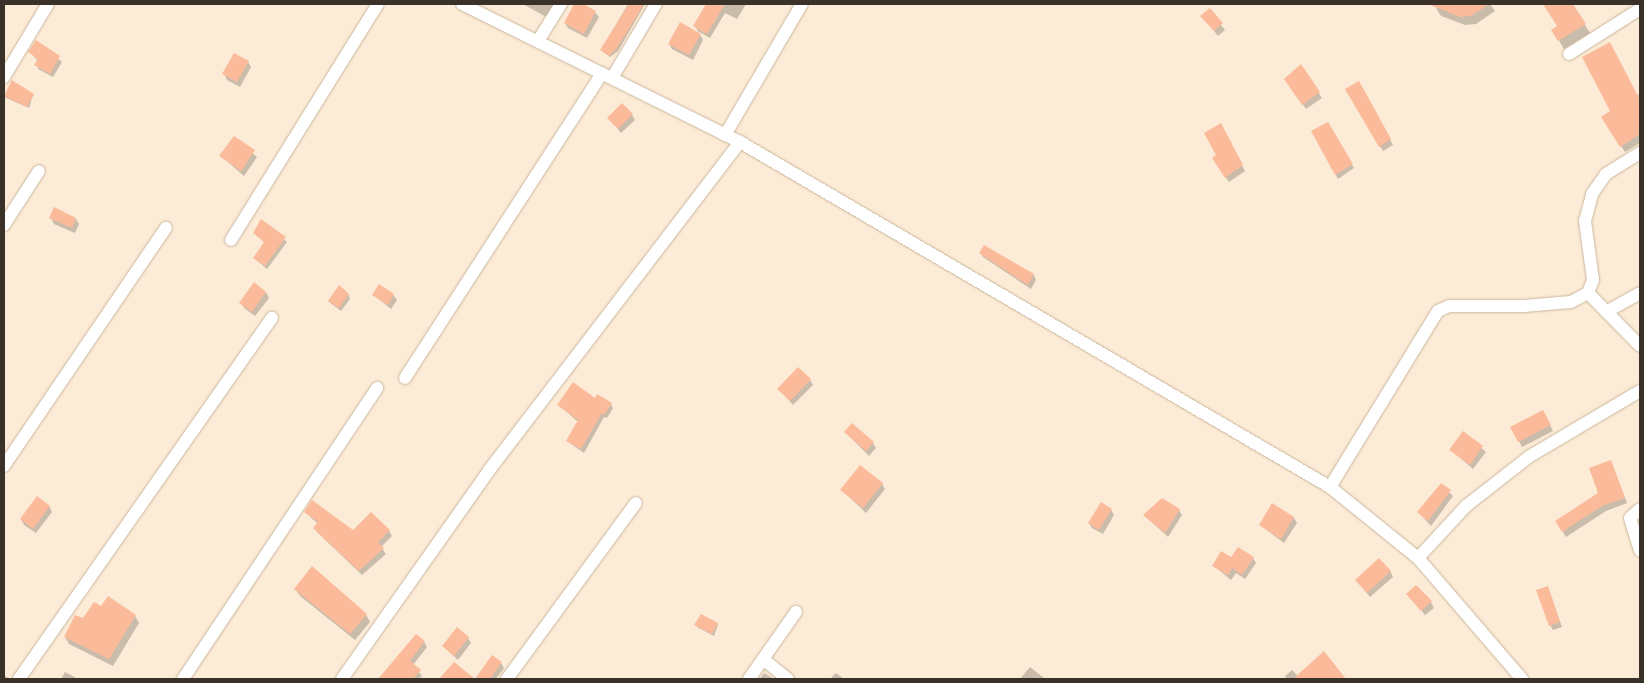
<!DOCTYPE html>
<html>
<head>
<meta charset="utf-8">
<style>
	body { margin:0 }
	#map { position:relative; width:1644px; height:683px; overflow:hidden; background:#fcebd6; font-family:Commissioner,sans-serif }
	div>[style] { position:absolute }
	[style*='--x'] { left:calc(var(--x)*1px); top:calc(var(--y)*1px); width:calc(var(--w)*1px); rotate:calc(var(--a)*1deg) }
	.shadow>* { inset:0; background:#0003 }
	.building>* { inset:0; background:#fbbb9a }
	.roads { filter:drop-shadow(0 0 1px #cab69d) drop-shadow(0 0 1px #cab69d) }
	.minor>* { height:12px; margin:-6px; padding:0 6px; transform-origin:6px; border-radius:6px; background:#fff }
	span { translate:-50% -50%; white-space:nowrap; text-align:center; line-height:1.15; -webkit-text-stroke:4.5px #fff; paint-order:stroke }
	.frame { position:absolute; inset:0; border:5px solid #3a3228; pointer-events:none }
</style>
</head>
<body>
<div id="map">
	<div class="shadow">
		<div style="clip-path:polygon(523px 4px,556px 4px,548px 18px)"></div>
		<div style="clip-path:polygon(576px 4px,595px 12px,599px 17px,587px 38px,568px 28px,565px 23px)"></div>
		<div style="clip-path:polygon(628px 4px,645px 4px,618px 51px,610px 57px,601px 50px)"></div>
		<div style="clip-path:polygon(708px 4px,746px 4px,737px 19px,725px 13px,710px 38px,698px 31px,703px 40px,693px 60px,672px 49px,669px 44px,700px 35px,695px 26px)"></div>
		<div style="clip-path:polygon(1442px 4px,1490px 4px,1495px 11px,1476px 24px,1465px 25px,1441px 16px,1436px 8px)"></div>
		<div style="clip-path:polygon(1549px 4px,1572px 4px,1590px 33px,1564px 49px,1553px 30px,1559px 26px,1546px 5px)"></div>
		<div style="clip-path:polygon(1209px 10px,1225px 30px,1218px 36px,1202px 16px)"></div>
		<div style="clip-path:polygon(36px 41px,62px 62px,53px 77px,38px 69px,38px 61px,30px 52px)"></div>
		<div style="clip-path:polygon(248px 62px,251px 67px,240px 87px,227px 80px,224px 74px)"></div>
		<div style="clip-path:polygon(1301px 66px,1322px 98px,1306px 109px,1289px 84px)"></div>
		<div style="clip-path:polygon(12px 81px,33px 95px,29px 108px,4px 97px)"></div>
		<div style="clip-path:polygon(1359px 82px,1393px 145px,1383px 151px,1346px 90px)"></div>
		<div style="clip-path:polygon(1640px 93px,1640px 143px,1625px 152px,1606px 124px)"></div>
		<div style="clip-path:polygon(632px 115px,635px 120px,621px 133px,609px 118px)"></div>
		<div style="clip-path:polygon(1328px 124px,1354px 168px,1338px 179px,1313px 132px)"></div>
		<div style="clip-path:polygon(1220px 125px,1245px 171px,1229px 182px,1216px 163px)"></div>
		<div style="clip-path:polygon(234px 137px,257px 157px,244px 176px,221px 156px)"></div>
		<div style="clip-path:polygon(51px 218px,76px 219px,79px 224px,75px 233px,54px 224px)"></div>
		<div style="clip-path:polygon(262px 221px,287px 242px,267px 269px,254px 258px,265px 243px,255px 233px)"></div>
		<div style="clip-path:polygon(984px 247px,1034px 275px,1036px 280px,1031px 289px,983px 257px,981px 253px)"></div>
		<div style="clip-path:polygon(266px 292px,269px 298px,255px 316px,244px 308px,241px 303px)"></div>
		<div style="clip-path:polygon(348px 294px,350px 299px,341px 311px,329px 302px)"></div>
		<div style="clip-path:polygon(374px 295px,393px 295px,397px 300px,391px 309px)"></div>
		<div style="clip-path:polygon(810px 380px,813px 385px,793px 405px,779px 389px)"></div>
		<div style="clip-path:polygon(595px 399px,611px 404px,613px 408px,607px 418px,604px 417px,584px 453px,567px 441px,578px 422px,559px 405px)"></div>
		<div style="clip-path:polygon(1543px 412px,1553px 431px,1522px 447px,1512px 428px)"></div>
		<div style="clip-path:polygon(845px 432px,873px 443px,876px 448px,869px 456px)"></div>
		<div style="clip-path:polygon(1463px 433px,1486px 452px,1473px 469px,1451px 450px)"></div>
		<div style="clip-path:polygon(1611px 462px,1627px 503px,1606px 511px,1566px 537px,1557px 522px,1599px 494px)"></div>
		<div style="clip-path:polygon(882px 484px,885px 489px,866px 513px,842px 490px)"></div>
		<div style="clip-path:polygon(1441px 485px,1453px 496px,1431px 526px,1419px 513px)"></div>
		<div style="clip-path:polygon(49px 506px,52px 512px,36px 533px,24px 525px,21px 519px)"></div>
		<div style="clip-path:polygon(1111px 510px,1114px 515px,1103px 534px,1092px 528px,1089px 523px)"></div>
		<div style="clip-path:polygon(1179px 510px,1182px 515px,1168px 537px,1144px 515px)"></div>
		<div style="clip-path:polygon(305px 512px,353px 532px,389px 531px,392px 536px,381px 547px,386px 554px,362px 575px,318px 533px,315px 528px,318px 524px)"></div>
		<div style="clip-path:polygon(1294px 518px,1297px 523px,1284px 543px,1260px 525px)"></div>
		<div style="clip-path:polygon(1253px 558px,1256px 563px,1245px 579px,1236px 573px,1231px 580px,1214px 566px,1231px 559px)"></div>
		<div style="clip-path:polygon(1390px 571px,1393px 577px,1370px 597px,1356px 580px)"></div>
		<div style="clip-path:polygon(295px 589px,366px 615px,370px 622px,355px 640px,300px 596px)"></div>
		<div style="clip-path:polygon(1550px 593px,1562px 627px,1553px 630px,1550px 625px)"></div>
		<div style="clip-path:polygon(1408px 594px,1431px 602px,1434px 608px,1425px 615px)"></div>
		<div style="clip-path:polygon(101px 608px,135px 616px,139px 623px,113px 666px,69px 644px,65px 637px)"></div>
		<div style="clip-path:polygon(701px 615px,718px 624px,714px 636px,697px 627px)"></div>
		<div style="clip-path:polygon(468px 638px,471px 643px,458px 660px,443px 646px)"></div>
		<div style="clip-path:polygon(424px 642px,427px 647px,413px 665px,422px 676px,419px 679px,378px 679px)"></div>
		<div style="clip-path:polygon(1324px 653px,1339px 671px,1330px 679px,1287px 679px,1285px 676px,1292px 670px,1298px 676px)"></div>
		<div style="clip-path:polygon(501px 663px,504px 668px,496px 679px,479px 679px)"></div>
		<div style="clip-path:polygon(1030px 667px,1045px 679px,1020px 679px)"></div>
		<div style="clip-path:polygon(65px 672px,78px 679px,61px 679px)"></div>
		<div style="clip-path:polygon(764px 673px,774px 679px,760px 679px)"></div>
		<div style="clip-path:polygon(836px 673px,844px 679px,830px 679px)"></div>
		<div style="clip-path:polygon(4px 675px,10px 679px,4px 679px)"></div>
	</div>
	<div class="building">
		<div style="clip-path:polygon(574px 4px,583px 4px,596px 11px,584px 34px,564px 23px)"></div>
		<div style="clip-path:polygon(629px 4px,644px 4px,617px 48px,609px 56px,600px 50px)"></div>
		<div style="clip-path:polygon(706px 4px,725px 4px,707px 34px,693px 26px)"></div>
		<div style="clip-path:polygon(1428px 4px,1489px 4px,1471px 16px,1460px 17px)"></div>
		<div style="clip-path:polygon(1543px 4px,1573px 4px,1586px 24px,1558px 41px,1551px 30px,1557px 26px)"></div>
		<div style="clip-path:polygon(1210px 8px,1223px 23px,1214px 31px,1200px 16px)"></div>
		<div style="clip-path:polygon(680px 22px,701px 34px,689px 55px,668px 44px)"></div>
		<div style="clip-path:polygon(36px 40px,60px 56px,50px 74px,34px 65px,38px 59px,28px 52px)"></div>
		<div style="clip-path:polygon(1610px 42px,1640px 100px,1640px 134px,1620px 147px,1601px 117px,1610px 111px,1582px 57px)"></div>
		<div style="clip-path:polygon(234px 53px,249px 61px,237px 82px,222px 74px)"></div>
		<div style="clip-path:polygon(1301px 64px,1320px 92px,1302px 105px,1284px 79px)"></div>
		<div style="clip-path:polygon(12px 80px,34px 94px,27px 107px,4px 96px)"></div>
		<div style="clip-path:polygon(1359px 81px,1391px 139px,1379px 147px,1345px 89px)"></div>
		<div style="clip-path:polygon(622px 103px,633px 114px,618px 129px,607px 118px)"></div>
		<div style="clip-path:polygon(1328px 122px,1353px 164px,1335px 175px,1311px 131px)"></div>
		<div style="clip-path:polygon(1221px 123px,1243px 165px,1225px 178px,1212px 158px,1216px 155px,1204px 133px)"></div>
		<div style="clip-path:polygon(234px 136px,255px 150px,241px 171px,219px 156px)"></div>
		<div style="clip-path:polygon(54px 207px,76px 218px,72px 228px,49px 218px)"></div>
		<div style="clip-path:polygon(261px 219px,286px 237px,265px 266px,253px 258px,264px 242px,253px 233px)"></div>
		<div style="clip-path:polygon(984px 245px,1034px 274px,1028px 285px,979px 253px)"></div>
		<div style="clip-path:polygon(254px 282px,266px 292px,252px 312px,239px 303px)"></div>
		<div style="clip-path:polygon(379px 284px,394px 294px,388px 305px,372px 295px)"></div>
		<div style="clip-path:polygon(339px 285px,349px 294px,339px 308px,328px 301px)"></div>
		<div style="clip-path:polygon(798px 367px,811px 379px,790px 401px,777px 389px)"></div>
		<div style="clip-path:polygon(573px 382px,595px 398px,597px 394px,612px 403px,604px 415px,602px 413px,581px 449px,566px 441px,578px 420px,557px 405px)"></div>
		<div style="clip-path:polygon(1543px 410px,1551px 425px,1518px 442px,1510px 427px)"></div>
		<div style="clip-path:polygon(852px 423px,874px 442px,866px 451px,844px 432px)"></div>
		<div style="clip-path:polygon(1463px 431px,1483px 446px,1470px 465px,1449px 450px)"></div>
		<div style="clip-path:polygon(1611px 460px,1625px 498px,1602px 506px,1562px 532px,1555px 521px,1598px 493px,1589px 468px)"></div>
		<div style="clip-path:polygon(860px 465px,883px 483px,863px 508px,840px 490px)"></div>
		<div style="clip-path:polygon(1441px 483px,1451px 490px,1428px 521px,1417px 512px)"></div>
		<div style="clip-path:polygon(37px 496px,50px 506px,33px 529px,20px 519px)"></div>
		<div style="clip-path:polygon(1162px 498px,1180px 509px,1165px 533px,1143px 515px)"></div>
		<div style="clip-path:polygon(312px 500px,353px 530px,371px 512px,390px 530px,378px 542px,384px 548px,359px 571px,313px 528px,318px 522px,304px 512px)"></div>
		<div style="clip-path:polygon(1101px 502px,1112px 509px,1099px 530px,1088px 523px)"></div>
		<div style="clip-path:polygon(1272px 503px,1294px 517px,1281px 539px,1259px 525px)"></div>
		<div style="clip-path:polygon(1238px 547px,1254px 557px,1242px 575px,1232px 568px,1228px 575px,1212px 566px,1221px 551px,1231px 557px)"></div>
		<div style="clip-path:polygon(1379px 558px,1391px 571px,1367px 593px,1355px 580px)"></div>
		<div style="clip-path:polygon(312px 566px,367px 614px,350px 634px,294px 589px)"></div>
		<div style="clip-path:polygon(1416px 585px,1432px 601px,1421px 611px,1406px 594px)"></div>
		<div style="clip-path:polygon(1548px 586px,1560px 622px,1549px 626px,1536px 590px)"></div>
		<div style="clip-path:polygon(108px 596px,136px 615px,109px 659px,64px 637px,75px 615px,83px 618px,94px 602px,101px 606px)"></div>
		<div style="clip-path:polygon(701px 614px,718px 623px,712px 634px,694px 625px)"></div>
		<div style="clip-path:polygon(457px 627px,469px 637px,454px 656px,442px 646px)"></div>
		<div style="clip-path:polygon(416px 634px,425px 641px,410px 661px,421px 670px,413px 679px,378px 679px)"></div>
		<div style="clip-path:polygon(1324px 651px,1346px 679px,1293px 679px)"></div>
		<div style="clip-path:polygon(492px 655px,502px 662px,490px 679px,475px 679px)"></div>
		<div style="clip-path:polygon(454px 662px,475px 679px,439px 679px)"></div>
	</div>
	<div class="roads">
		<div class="minor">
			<div style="--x:462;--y:4;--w:310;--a:26.4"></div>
			<div style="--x:740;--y:142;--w:683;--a:30.32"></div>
			<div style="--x:1330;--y:487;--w:113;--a:38.9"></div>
			<div style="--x:1418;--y:558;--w:160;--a:49.3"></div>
			<div style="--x:538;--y:41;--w:44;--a:-58.1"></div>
			<div style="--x:1569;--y:54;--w:84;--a:-32.4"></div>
			<div style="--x:4;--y:77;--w:85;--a:-58.9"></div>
			<div style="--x:612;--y:78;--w:86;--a:-59.3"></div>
			<div style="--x:725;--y:135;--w:152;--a:-59.6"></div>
			<div style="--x:4;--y:225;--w:64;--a:-57.1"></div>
			<div style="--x:231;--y:240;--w:278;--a:-58.1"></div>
			<div style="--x:1588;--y:293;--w:74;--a:45.5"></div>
			<div style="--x:1606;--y:312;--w:39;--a:-29"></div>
			<div style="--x:405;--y:378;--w:363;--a:-57.1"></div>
			<div style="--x:4;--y:466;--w:288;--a:-55.8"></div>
			<div style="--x:1330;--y:487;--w:206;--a:-58.5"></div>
			<div style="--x:1438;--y:311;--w:12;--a:-24"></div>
			<div style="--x:1449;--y:306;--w:75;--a:0"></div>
			<div style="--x:1524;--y:306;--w:47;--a:-4.9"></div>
			<div style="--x:1571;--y:302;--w:19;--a:-28"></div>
			<div style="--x:1588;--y:293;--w:14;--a:-69"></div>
			<div style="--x:1593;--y:280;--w:60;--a:-97.7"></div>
			<div style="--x:1585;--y:221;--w:28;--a:-75"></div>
			<div style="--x:1592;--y:194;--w:24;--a:-55"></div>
			<div style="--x:1606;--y:174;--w:40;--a:-32"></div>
			<div style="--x:1640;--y:509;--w:13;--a:138"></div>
			<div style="--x:1630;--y:518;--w:34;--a:73"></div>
			<div style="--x:1418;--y:558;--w:71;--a:-47.3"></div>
			<div style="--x:1466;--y:506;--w:81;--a:-38"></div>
			<div style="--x:1530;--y:456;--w:128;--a:-30.6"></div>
			<div style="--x:763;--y:659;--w:32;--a:39"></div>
			<div style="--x:19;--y:679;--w:441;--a:-55"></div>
			<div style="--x:183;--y:679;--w:350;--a:-56.3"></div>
			<div style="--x:342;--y:679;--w:257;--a:-54.8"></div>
			<div style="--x:490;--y:469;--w:412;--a:-52.6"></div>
			<div style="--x:507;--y:679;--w:218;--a:-53.8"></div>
			<div style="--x:749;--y:679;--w:82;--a:-55"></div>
		</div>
	</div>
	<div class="frame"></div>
</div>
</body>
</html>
